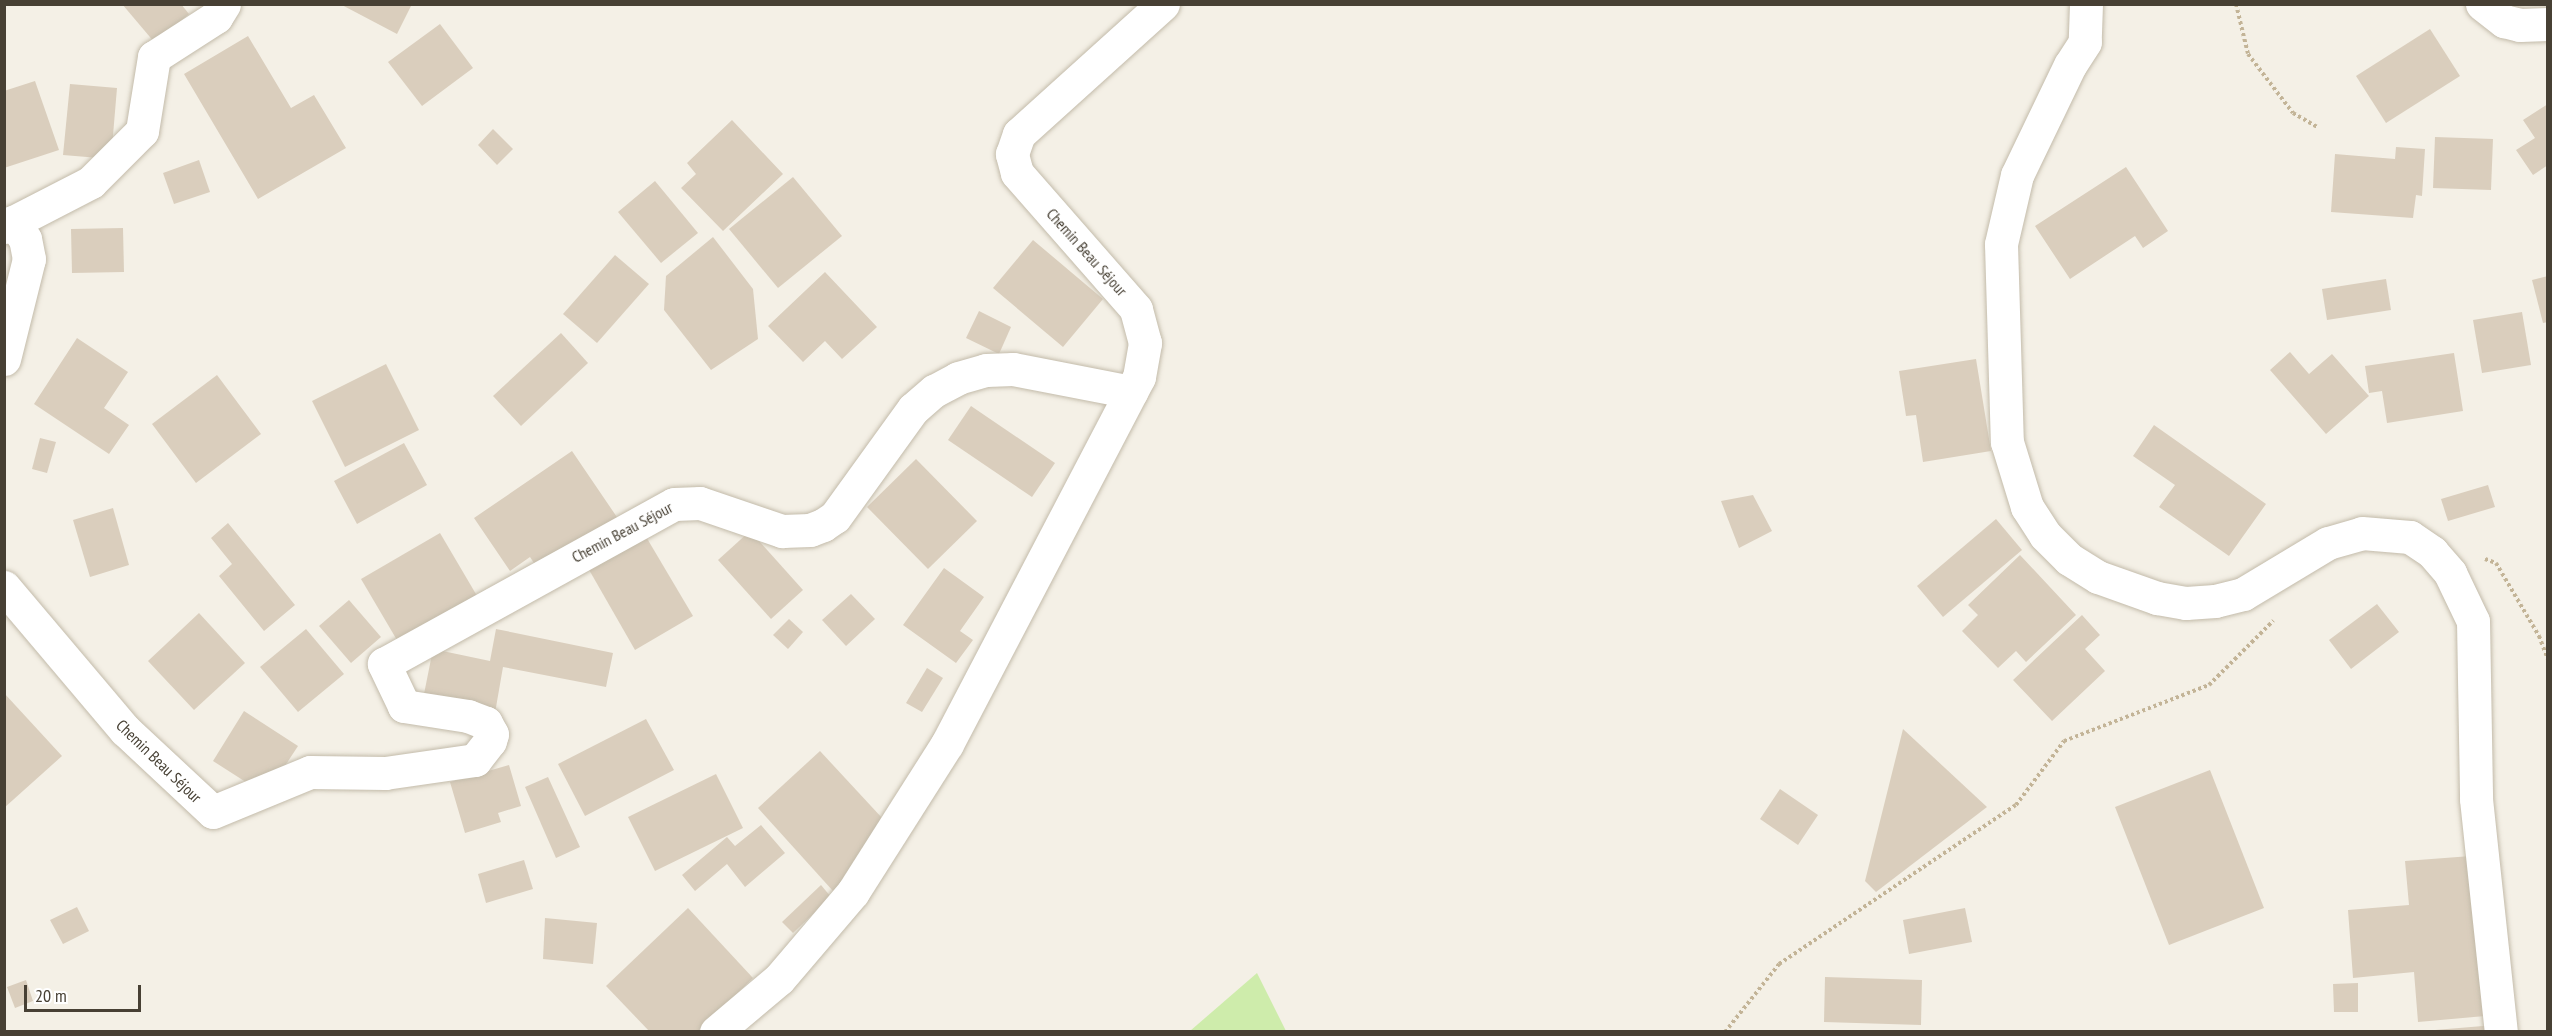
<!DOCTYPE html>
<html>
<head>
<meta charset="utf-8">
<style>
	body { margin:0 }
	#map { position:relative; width:2552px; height:1036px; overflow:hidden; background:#f4f0e6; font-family:"PT Sans Narrow",sans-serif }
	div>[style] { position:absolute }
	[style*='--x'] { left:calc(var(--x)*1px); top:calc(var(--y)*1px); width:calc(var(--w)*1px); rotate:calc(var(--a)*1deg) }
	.green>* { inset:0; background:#ceecab }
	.building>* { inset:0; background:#dacebd }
	.path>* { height:4px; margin-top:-2px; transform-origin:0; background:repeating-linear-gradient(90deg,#c3b497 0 3px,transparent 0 6px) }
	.roads { filter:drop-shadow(0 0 2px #c3bbaa) drop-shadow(0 0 2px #c3bbaa) }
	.minor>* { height:33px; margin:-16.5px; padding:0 16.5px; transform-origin:16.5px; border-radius:16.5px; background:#fff }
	span { translate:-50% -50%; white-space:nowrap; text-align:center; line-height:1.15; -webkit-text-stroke:4.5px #fff; paint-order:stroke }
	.street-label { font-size:16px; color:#474034 }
	.frame { position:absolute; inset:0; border:6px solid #474034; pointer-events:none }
	.scale { position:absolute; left:24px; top:985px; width:117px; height:27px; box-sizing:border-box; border:3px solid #474034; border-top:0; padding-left:8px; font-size:18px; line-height:21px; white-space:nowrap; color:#474034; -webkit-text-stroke:4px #fff; paint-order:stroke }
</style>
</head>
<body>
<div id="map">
	<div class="green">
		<div style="clip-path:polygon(1257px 973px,1286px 1031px,1190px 1031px)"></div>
	</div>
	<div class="building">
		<div style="clip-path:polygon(122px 4px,181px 4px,189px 14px,155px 43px)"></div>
		<div style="clip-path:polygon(340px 4px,412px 4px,397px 34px)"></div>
		<div style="clip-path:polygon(440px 24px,473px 68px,422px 106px,388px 62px)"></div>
		<div style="clip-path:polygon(2430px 29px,2460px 76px,2386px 123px,2356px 76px)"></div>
		<div style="clip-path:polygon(248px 36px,291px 108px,314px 95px,346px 148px,258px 199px,184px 74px)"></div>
		<div style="clip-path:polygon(35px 81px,59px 150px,4px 168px,4px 91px)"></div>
		<div style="clip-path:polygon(70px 84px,117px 88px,111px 159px,63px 155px)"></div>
		<div style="clip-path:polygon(2548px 104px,2548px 165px,2533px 175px,2516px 150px,2535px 138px,2523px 120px)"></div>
		<div style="clip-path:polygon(732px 120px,783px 174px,723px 231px,681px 188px,696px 174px,687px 163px)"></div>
		<div style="clip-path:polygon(493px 129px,513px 149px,497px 165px,478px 145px)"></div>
		<div style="clip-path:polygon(2435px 137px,2493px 139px,2491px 190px,2433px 188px)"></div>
		<div style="clip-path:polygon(2396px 147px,2425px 149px,2422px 196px,2416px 195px,2413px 218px,2331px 212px,2335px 154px,2395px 159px)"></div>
		<div style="clip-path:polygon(199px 160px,210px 192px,174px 204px,163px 173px)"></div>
		<div style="clip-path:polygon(2126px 167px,2168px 231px,2143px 248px,2135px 236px,2070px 279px,2035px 226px)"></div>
		<div style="clip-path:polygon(793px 177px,842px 236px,778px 288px,729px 229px)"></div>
		<div style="clip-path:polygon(655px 181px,698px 233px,661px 263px,618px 212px)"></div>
		<div style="clip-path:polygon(123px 228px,124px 272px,72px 273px,71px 229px)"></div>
		<div style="clip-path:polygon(713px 237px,753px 289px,758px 339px,711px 370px,664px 310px,666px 276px)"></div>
		<div style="clip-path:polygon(1033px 240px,1103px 299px,1063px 347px,993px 288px)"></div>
		<div style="clip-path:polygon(615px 255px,649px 284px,597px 343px,563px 314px)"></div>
		<div style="clip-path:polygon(825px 272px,877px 327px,842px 359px,825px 341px,803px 362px,768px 326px)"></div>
		<div style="clip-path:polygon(2548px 276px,2548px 322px,2543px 323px,2532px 280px)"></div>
		<div style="clip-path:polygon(2386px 279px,2391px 310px,2327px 320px,2322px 289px)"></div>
		<div style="clip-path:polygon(979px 311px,1011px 327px,999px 354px,966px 338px)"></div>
		<div style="clip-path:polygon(2522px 312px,2531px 365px,2482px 373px,2473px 320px)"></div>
		<div style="clip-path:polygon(561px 333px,588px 363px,521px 426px,493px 396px)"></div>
		<div style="clip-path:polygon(77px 338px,128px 372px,104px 408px,129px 425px,109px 454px,34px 404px)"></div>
		<div style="clip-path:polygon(2290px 352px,2309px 374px,2332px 354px,2369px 396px,2326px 434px,2270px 370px)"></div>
		<div style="clip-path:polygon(2454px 353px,2463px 411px,2387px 423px,2382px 391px,2369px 393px,2365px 366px)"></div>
		<div style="clip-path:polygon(1976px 359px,1991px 451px,1923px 462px,1916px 415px,1906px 416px,1899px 371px)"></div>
		<div style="clip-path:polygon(386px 364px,419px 430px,345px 467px,312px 401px)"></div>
		<div style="clip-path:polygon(217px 375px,261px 434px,196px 483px,152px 424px)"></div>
		<div style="clip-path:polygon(971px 406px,1055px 463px,1032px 497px,948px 440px)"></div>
		<div style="clip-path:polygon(2154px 425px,2266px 504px,2229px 556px,2159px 507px,2175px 485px,2133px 456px)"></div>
		<div style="clip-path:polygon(40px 438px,56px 442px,47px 473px,32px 469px)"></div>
		<div style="clip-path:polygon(404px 443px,427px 485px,357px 524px,334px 481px)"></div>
		<div style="clip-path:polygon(572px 451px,623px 526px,544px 578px,530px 557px,510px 571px,474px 518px)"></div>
		<div style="clip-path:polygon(916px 459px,977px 521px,928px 569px,867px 507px)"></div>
		<div style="clip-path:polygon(2488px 485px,2495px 507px,2448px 521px,2441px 499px)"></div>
		<div style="clip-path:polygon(1753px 495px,1772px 531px,1739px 548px,1721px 501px)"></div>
		<div style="clip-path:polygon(113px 508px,129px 565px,90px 577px,73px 520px)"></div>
		<div style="clip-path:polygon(1996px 519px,2022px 550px,1943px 617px,1917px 586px)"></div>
		<div style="clip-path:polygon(228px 523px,295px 605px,264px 631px,219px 576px,232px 564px,211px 538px)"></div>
		<div style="clip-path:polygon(750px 531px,803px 590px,771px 619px,718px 560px)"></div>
		<div style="clip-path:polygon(440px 533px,483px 606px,404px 652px,361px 579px)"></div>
		<div style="clip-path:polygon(645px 535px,693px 616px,635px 650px,588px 568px)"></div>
		<div style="clip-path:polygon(2020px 555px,2076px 615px,2026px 662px,2016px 651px,1998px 668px,1962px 631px,1978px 615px,1968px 605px)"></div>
		<div style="clip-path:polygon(944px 568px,984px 597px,960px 631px,973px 640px,956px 663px,903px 625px)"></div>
		<div style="clip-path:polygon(851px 594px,875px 619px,846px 646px,822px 620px)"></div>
		<div style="clip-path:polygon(349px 600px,381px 637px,351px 663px,319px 626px)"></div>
		<div style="clip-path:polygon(2377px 604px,2399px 632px,2351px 669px,2329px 640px)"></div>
		<div style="clip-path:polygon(199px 613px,245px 663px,194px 710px,148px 661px)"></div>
		<div style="clip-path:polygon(2082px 615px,2100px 635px,2085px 649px,2105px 671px,2052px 721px,2013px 680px)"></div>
		<div style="clip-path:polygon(789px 619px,803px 632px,788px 649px,773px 635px)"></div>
		<div style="clip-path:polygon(306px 629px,344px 674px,298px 712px,260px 667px)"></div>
		<div style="clip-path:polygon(496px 629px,613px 653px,606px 687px,503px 667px,495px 713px,423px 699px,433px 649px,490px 661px)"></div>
		<div style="clip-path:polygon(927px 668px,943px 678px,922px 712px,906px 703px)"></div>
		<div style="clip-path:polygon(4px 693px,62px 756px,4px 808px)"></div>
		<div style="clip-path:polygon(244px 711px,298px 746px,266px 795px,213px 761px)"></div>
		<div style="clip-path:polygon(646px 719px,674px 770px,585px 816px,558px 764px)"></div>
		<div style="clip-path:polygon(1903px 729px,1987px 807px,1876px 892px,1865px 881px)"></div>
		<div style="clip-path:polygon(820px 751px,896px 833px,833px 891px,758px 808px)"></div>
		<div style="clip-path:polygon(509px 765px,521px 806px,498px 813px,501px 822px,465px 833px,450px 782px)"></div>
		<div style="clip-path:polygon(2210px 770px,2264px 908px,2169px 945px,2115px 807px)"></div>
		<div style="clip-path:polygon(716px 774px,743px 828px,655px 871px,628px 817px)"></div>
		<div style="clip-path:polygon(548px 777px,580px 847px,556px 858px,525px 787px)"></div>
		<div style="clip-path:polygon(1780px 789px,1818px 815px,1798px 845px,1760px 819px)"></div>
		<div style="clip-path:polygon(761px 825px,785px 853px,745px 887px,727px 864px,695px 891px,682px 875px,727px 837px,735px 846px)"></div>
		<div style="clip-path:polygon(2471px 856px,2485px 1016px,2418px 1022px,2414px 972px,2353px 978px,2348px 910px,2409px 905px,2405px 861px)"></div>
		<div style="clip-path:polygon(524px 860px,533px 889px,486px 903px,478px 874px)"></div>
		<div style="clip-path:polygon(821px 885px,831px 897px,793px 933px,782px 922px)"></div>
		<div style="clip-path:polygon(77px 907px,89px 931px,63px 944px,50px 920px)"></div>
		<div style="clip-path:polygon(688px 908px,753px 978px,697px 1032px,650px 1032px,606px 986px)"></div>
		<div style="clip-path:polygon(1965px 908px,1972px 942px,1909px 954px,1903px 920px)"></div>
		<div style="clip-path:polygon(545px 918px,597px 923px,593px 964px,543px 959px)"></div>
		<div style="clip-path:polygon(1825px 977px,1922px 980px,1921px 1025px,1824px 1022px)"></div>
		<div style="clip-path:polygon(26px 980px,33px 1001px,15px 1008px,7px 987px)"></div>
		<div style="clip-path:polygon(2358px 983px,2358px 1012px,2334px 1012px,2333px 984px)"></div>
		<div style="clip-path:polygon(2495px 1025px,2495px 1032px,2435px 1032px,2435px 1030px)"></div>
	</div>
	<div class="path">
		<div style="--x:2236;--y:4;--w:51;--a:76.5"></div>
		<div style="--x:2248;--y:54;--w:74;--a:52.7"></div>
		<div style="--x:2293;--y:113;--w:28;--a:30"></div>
		<div style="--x:2485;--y:559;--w:12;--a:20"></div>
		<div style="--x:2496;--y:563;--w:85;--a:59.5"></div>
		<div style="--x:2539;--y:636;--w:26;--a:69"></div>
		<div style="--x:1725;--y:1032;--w:87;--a:-51.5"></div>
		<div style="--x:1779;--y:964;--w:285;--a:-33.9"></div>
		<div style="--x:2016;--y:805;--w:80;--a:-53.1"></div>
		<div style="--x:2064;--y:741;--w:155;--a:-21.1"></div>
		<div style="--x:2209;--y:685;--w:91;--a:-45"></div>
	</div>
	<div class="roads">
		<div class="minor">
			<div style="--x:2086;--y:4;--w:38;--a:92"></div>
			<div style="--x:2085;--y:42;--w:27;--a:123"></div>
			<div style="--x:2070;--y:65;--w:122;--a:115.7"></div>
			<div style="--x:2017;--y:175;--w:71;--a:103.1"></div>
			<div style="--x:2001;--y:244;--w:198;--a:88.3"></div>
			<div style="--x:2007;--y:442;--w:68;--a:72.9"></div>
			<div style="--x:2027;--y:507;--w:33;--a:57"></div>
			<div style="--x:2045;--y:535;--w:34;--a:45"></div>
			<div style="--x:2069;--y:559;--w:34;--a:32"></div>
			<div style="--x:2098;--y:577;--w:63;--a:19.6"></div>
			<div style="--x:2157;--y:598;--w:29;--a:10"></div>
			<div style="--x:2186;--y:603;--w:29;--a:-4"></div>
			<div style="--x:2215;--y:601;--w:29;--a:-14"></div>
			<div style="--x:2243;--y:594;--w:99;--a:-31"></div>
			<div style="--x:2328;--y:543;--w:35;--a:-16"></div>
			<div style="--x:2362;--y:533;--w:48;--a:4.8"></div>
			<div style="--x:2410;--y:537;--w:27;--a:34"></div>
			<div style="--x:2432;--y:552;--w:28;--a:49"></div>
			<div style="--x:2450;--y:573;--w:53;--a:64.4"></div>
			<div style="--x:2473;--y:621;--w:178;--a:89"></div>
			<div style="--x:2476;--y:799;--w:234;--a:83.9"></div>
			<div style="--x:2482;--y:4;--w:28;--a:38"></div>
			<div style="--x:2504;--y:21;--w:16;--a:14"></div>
			<div style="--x:2520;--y:25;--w:28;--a:-2"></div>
			<div style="--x:4;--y:227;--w:98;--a:-27.3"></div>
			<div style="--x:91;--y:182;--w:72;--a:-45"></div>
			<div style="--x:142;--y:131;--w:75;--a:-80.8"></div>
			<div style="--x:154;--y:57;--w:74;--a:-32.8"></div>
			<div style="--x:216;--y:17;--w:15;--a:-58"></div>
			<div style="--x:4;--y:359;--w:103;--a:-76"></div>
			<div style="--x:29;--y:259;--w:20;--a:-101"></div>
			<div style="--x:25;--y:239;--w:21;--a:-125"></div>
			<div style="--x:4;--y:587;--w:187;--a:49.8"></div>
			<div style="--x:125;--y:730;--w:120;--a:43"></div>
			<div style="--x:213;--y:812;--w:105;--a:-22.4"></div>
			<div style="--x:310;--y:772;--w:75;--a:0.8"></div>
			<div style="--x:385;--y:773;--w:91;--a:-8.2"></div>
			<div style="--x:475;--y:760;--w:24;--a:-52"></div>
			<div style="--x:490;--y:741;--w:7;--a:-74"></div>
			<div style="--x:492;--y:734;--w:13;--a:-119"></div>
			<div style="--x:486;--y:723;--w:19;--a:-159"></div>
			<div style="--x:468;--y:716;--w:65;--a:-171.1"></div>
			<div style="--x:404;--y:706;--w:47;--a:-115.5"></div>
			<div style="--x:384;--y:664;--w:331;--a:-28.9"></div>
			<div style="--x:674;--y:504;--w:26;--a:-2"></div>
			<div style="--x:700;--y:503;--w:87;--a:18.9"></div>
			<div style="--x:782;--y:531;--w:28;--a:-2"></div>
			<div style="--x:810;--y:530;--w:14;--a:-21"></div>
			<div style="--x:823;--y:525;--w:14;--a:-34"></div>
			<div style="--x:835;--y:517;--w:133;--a:-54.2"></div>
			<div style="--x:913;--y:409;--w:28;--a:-41"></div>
			<div style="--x:934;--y:391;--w:27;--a:-28"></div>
			<div style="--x:958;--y:378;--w:29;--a:-16"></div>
			<div style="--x:986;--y:370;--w:27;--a:-2"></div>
			<div style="--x:1013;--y:369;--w:120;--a:11"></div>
			<div style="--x:1131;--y:392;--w:17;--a:-62"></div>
			<div style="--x:1139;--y:377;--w:35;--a:-80"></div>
			<div style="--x:1145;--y:343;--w:35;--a:-105"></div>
			<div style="--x:1136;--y:309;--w:181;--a:-131.2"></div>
			<div style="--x:1017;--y:173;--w:20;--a:-105"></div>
			<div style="--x:1012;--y:154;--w:21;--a:-71"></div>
			<div style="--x:1019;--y:134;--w:194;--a:-42.1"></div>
			<div style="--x:716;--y:1032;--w:82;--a:-40.1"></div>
			<div style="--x:779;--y:979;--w:114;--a:-49.6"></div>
			<div style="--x:853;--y:892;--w:175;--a:-57.6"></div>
			<div style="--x:947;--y:744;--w:397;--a:-62.4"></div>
		</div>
	</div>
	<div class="street-label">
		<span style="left:1087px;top:252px;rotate:48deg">Chemin Beau Séjour</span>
		<span style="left:622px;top:532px;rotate:-28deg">Chemin Beau Séjour</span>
		<span style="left:159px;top:761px;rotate:44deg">Chemin Beau Séjour</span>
	</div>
	<div class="frame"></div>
	<div class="scale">20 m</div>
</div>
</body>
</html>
